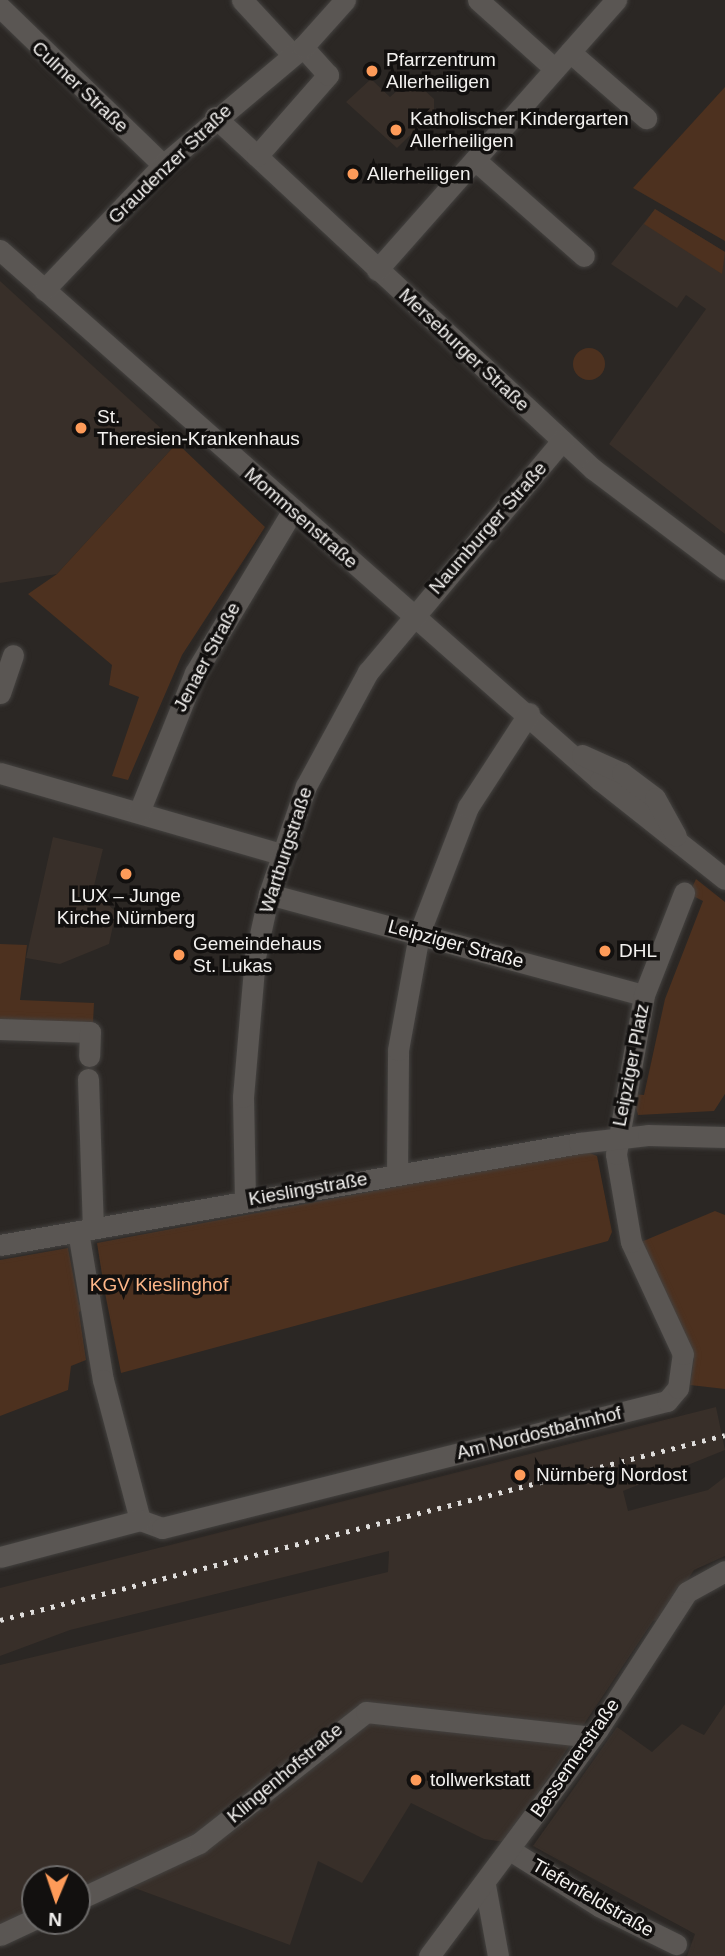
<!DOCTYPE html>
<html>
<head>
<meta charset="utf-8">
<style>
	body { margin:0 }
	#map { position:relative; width:725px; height:1956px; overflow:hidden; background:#2b2724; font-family:Helvetica,sans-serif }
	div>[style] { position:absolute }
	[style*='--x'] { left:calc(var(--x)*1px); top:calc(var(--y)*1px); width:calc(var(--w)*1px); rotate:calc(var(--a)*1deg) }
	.built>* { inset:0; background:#382f29 }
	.green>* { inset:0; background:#4d311f }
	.round { border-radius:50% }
	.roads { filter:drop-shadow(0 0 2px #444240) drop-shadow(0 0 2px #444240) }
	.minor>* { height:21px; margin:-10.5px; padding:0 10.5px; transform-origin:10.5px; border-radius:10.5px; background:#5a5653 }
	.rail>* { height:4.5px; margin-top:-2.25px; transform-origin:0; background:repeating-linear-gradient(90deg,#dedcda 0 3.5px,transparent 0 10.5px) }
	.dots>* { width:19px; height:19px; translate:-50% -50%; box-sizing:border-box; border:4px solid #12100f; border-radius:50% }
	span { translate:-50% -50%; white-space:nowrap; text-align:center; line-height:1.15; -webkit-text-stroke:7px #12100f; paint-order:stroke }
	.poi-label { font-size:19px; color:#f3f1ef }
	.left { translate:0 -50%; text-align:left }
	.street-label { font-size:19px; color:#f3f1ef }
	.park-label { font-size:19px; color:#fdb688 }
	.north { position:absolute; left:21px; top:1865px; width:70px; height:70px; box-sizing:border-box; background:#12100f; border:2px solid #6c6a69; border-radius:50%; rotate:182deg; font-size:19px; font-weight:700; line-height:28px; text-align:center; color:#f3f1ef }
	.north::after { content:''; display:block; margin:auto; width:24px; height:32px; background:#fe9b59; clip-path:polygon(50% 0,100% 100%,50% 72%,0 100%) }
</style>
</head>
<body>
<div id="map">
	<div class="built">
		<div style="clip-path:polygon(411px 78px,434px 99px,434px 112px,397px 148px,346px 102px,371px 79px,390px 97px)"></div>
		<div style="clip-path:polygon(655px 209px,725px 252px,725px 534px,609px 444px,706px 309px,686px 295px,677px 308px,611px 264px)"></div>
		<div style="clip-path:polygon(0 281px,177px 443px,57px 574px,0 583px)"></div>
		<div style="clip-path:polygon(53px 837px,103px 849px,93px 890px,116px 912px,109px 944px,60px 964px,26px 958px)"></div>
		<div style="clip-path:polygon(716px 1407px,725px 1450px,623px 1491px,628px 1511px,708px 1490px,725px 1477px,725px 1556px,694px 1570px,662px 1619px,653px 1621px,505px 1842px,484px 1839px,411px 1803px,362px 1883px,318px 1861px,290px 1945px,129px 1886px,77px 1909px,77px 1879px,35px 1879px,35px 1921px,50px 1921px,0 1943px,0 1665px,388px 1572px,389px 1551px,70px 1630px,0 1656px,0 1588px)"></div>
		<div style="clip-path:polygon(725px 1704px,725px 1956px,687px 1956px,695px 1934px,533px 1846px,617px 1727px,652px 1752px,682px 1724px,704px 1735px)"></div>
	</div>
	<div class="green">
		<div style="clip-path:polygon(725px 87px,725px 241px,633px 188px)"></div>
		<div style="clip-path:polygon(655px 209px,725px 252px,722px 274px,644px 224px)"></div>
		<div class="round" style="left:573px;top:348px;width:32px;height:32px"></div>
		<div style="clip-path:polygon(177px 443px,265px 527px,182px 655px,128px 780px,112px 776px,139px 697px,109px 685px,112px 665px,28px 594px,57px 574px)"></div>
		<div style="clip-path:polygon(696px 879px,725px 902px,725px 1094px,714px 1111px,638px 1115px,632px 1094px,644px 1095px,665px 999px,703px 901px,689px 894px)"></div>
		<div style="clip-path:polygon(0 944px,27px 945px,20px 1000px,94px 1003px,93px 1023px,0 1020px)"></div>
		<div style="clip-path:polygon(585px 1151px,597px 1156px,612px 1232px,608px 1241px,121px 1373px,105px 1293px,79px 1312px,86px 1360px,71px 1366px,68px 1390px,0 1416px,0 1260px,68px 1248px,79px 1305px,104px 1287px,97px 1243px)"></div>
		<div style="clip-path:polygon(715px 1211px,725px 1215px,725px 1389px,690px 1385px,694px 1358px,641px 1242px)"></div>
	</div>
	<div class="roads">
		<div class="minor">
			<div style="--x:242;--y:0;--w:74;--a:47.2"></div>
			<div style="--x:478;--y:0;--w:103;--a:41.9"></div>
			<div style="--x:0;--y:7;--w:227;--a:44.1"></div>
			<div style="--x:570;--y:52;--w:101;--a:41"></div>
			<div style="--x:215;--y:117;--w:517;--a:42.96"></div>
			<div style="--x:593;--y:469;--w:166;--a:37.1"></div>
			<div style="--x:257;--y:156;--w:108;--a:-48.8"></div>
			<div style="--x:328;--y:75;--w:38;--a:-132"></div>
			<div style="--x:475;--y:160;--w:145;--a:41.4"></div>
			<div style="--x:0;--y:250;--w:801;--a:41.46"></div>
			<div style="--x:600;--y:780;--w:159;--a:38.4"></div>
			<div style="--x:377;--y:270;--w:361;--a:-48.5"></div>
			<div style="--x:44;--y:290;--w:173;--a:-46.4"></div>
			<div style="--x:163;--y:165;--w:183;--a:-40.1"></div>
			<div style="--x:303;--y:47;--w:63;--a:-48.2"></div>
			<div style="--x:0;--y:693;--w:40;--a:-71.1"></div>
			<div style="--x:582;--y:755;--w:44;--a:24.2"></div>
			<div style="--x:622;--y:773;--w:41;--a:37.1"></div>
			<div style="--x:655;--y:798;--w:43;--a:61.1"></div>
			<div style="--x:0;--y:773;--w:292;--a:16.1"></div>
			<div style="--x:139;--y:812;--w:150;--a:-68.1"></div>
			<div style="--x:195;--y:673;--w:190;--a:-59"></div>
			<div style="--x:269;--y:894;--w:388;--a:15.1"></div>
			<div style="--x:0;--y:1029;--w:90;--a:1.9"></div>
			<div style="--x:90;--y:1032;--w:24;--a:92"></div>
			<div style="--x:88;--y:1079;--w:149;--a:88.1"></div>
			<div style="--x:397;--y:1173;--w:123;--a:-89.5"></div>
			<div style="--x:398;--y:1050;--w:118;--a:-79.7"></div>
			<div style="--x:419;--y:934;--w:136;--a:-68.9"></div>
			<div style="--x:468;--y:807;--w:112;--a:-57"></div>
			<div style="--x:245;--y:1200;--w:103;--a:-91.1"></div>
			<div style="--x:243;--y:1097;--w:141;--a:-85.1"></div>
			<div style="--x:255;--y:957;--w:65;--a:-77.5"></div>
			<div style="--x:269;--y:894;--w:114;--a:-71.1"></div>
			<div style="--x:306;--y:786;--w:130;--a:-61.5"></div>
			<div style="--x:368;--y:672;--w:302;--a:-50"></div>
			<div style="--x:78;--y:1231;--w:151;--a:80.5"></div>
			<div style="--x:103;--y:1380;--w:145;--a:75.2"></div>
			<div style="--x:140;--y:1520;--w:23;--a:20"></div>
			<div style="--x:162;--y:1528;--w:521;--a:-14.12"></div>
			<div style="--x:667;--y:1401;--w:17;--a:-50"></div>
			<div style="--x:678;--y:1388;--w:34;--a:-82"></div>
			<div style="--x:683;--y:1354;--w:123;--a:-114.9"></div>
			<div style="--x:631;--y:1242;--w:89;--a:-99.7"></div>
			<div style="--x:616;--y:1154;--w:161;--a:-80"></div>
			<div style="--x:644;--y:995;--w:110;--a:-68.6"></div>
			<div style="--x:0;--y:1245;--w:588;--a:-9.99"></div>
			<div style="--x:579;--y:1143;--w:69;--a:-6.6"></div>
			<div style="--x:648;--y:1135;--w:77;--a:1.5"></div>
			<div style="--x:0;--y:1557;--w:145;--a:-14.8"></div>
			<div style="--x:510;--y:1850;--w:105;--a:32.2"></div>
			<div style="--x:599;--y:1906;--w:86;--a:26.3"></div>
			<div style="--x:485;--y:1885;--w:72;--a:79.6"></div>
			<div style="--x:77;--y:1900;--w:135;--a:-25"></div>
			<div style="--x:199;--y:1843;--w:212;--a:-38.1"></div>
			<div style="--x:366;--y:1712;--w:226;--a:6.3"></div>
			<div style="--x:0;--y:1935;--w:38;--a:-25"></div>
			<div style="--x:429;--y:1956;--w:283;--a:-53.3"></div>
			<div style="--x:598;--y:1729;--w:163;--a:-57"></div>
			<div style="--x:687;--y:1592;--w:43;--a:-28.9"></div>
		</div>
	</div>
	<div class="rail">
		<div style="--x:0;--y:1620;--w:748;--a:-14.31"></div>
	</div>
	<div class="dots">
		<div style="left:372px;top:71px;background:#fe9b59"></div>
		<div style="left:396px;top:130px;background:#fe9b59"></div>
		<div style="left:353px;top:174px;background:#fe9b59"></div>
		<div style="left:81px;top:428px;background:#fe9b59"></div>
		<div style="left:126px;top:874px;background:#fe9b59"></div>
		<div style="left:605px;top:951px;background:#fe9b59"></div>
		<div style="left:179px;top:955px;background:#fe9b59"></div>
		<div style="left:520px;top:1475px;background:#fe9b59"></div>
		<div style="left:416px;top:1780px;background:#fe9b59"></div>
	</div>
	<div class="poi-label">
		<span class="left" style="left:386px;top:71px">Pfarrzentrum<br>Allerheiligen</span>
		<span class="left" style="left:410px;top:130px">Katholischer Kindergarten<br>Allerheiligen</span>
		<span class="left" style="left:367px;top:174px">Allerheiligen</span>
		<span class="left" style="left:97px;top:428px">St.<br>Theresien-Krankenhaus</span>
		<span style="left:126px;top:907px">LUX – Junge<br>Kirche Nürnberg</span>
		<span class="left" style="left:193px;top:955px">Gemeindehaus<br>St. Lukas</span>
		<span class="left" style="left:619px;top:951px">DHL</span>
		<span class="left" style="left:536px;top:1475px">Nürnberg Nordost</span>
		<span class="left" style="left:430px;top:1780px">tollwerkstatt</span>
	</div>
	<div class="street-label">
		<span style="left:80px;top:87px;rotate:43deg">Culmer Straße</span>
		<span style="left:170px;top:164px;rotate:-44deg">Graudenzer Straße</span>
		<span style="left:464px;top:350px;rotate:43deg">Merseburger Straße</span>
		<span style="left:301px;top:518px;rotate:41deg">Mommsenstraße</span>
		<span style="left:488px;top:528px;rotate:-49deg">Naumburger Straße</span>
		<span style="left:207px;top:657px;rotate:-62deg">Jenaer Straße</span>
		<span style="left:286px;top:850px;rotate:-72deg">Wartburgstraße</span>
		<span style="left:456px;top:944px;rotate:15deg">Leipziger Straße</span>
		<span style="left:631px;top:1065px;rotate:-79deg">Leipziger Platz</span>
		<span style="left:308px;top:1189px;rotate:-10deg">Kieslingstraße</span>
		<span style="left:539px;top:1433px;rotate:-14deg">Am Nordostbahnhof</span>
		<span style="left:575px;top:1758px;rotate:-55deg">Bessemerstraße</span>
		<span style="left:285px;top:1773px;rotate:-40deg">Klingenhofstraße</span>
		<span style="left:593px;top:1898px;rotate:30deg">Tiefenfeldstraße</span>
	</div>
	<div class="park-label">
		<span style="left:159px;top:1285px">KGV Kieslinghof</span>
	</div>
	<div class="north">N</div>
</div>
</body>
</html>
